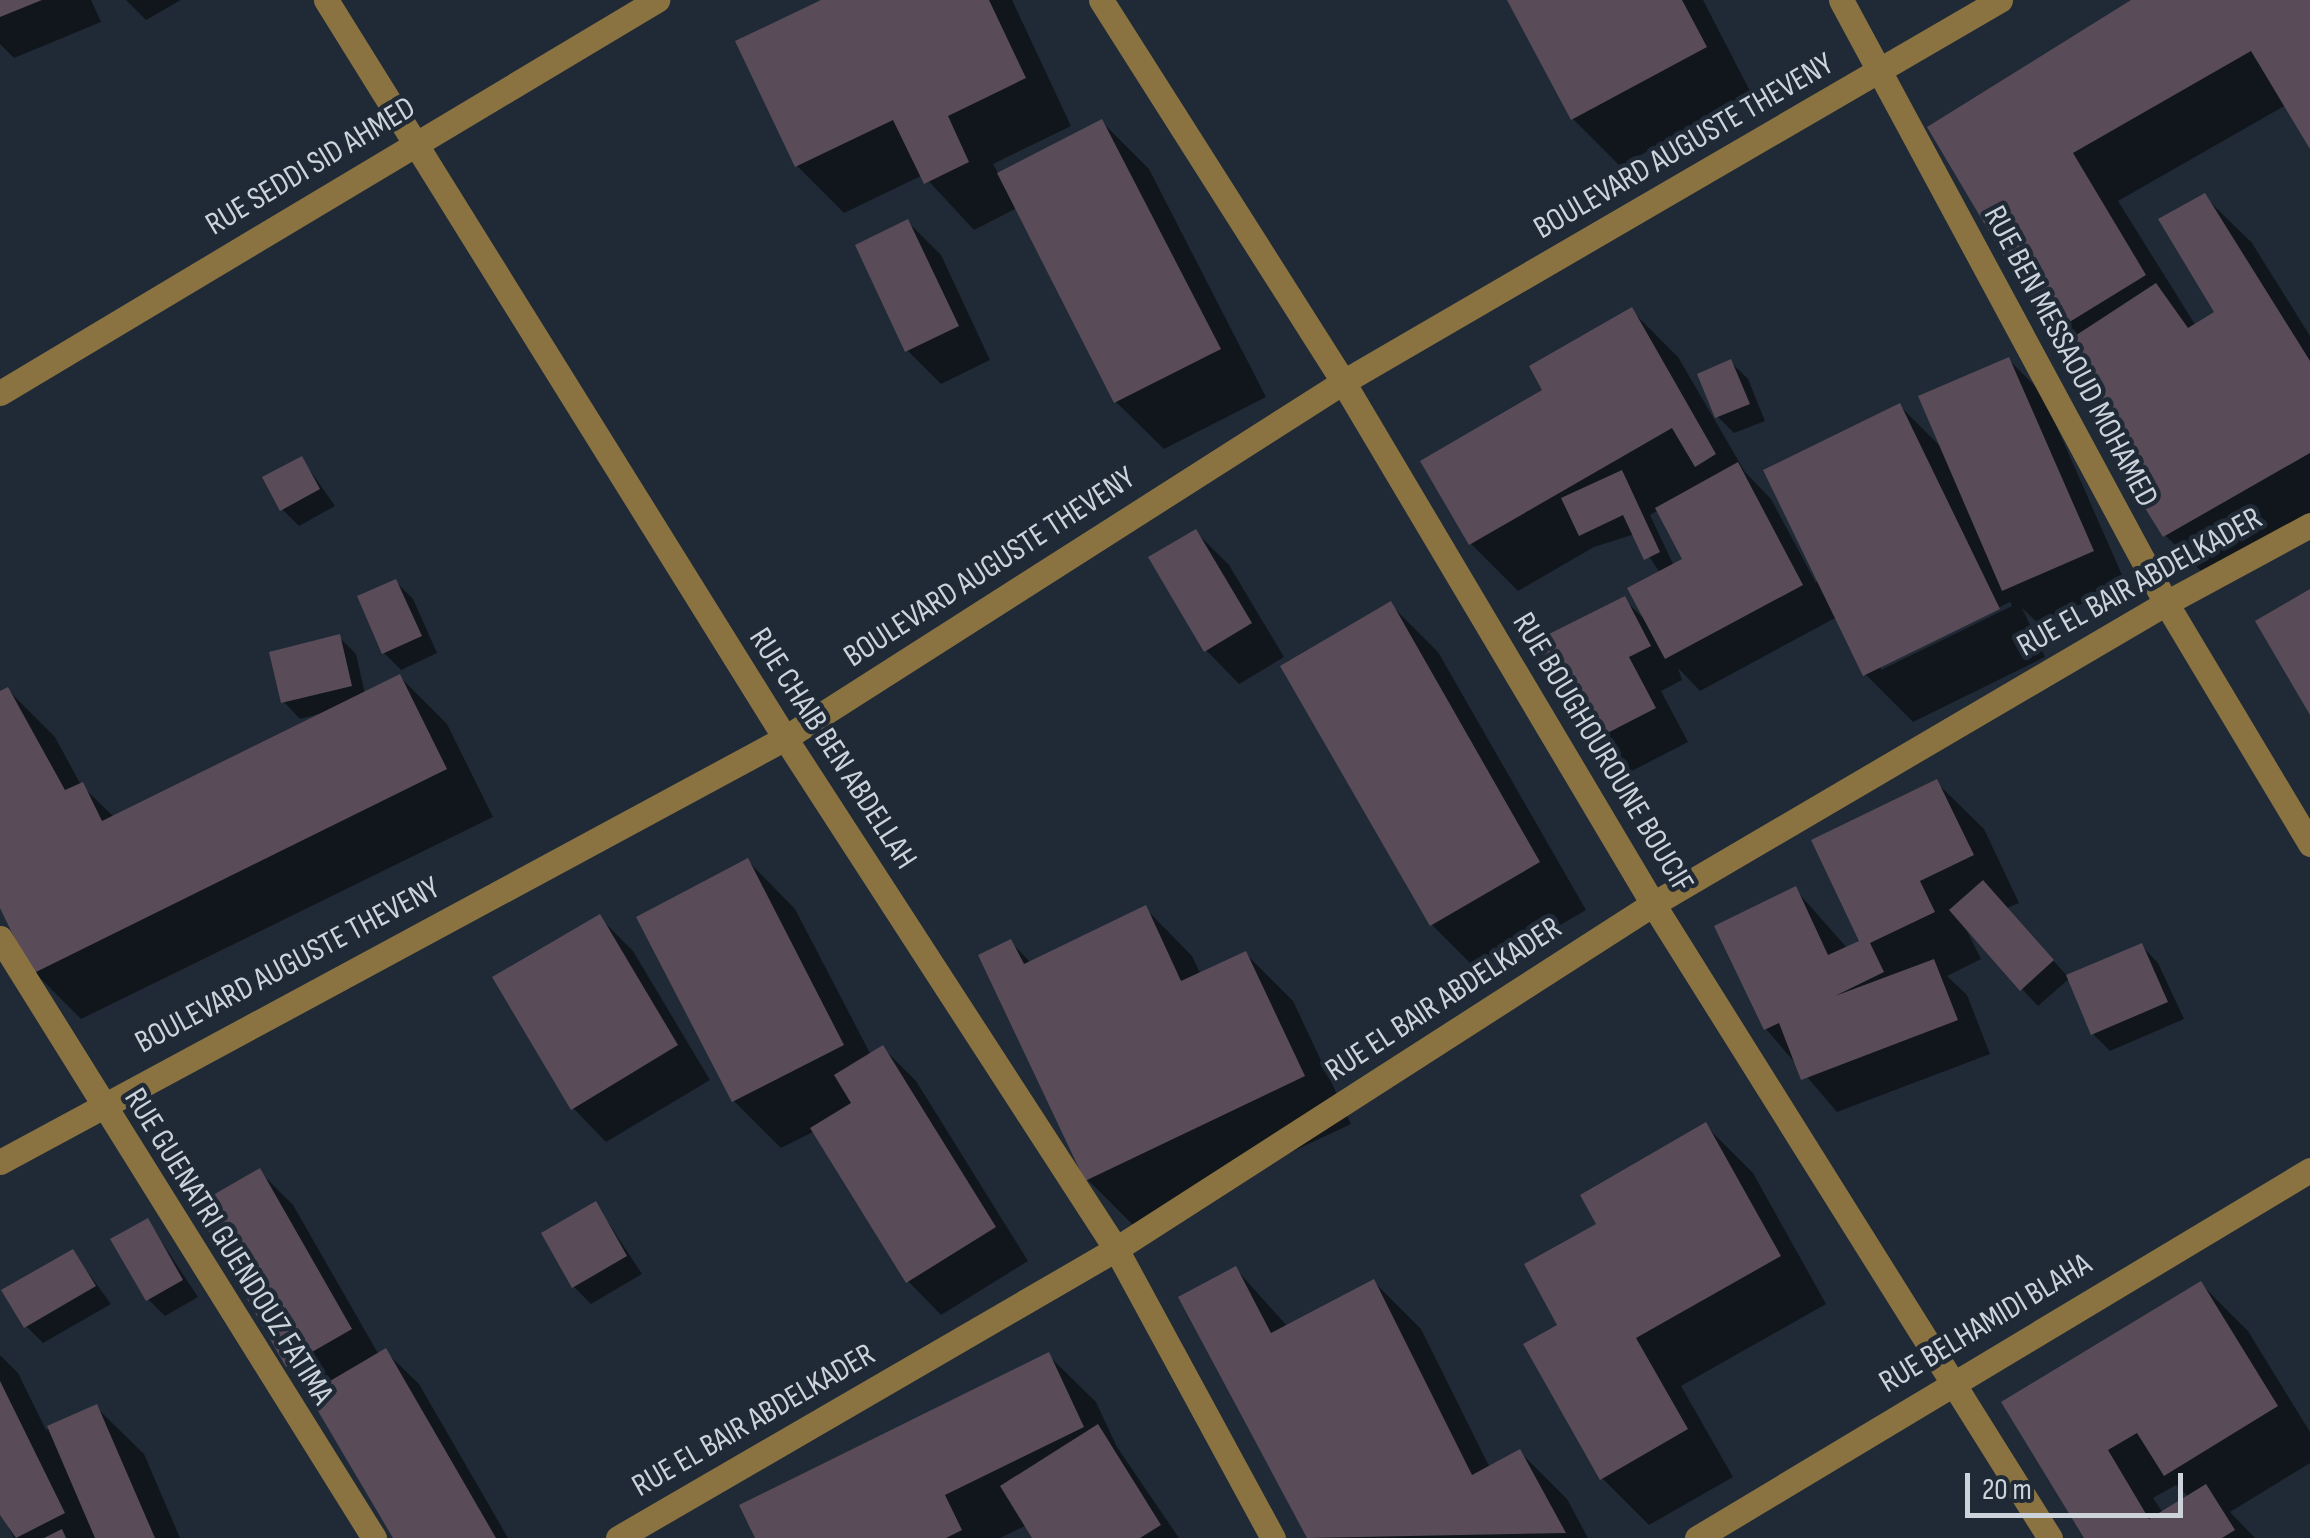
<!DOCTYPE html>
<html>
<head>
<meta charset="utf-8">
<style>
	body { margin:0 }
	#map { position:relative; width:2310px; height:1538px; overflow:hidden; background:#1f2a36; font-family:"Sofia Sans Condensed",sans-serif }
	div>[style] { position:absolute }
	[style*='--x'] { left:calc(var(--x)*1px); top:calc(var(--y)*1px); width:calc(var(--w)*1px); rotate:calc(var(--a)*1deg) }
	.shadow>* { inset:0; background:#0007 }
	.building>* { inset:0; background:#594c58 }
	.minor>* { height:25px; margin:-12.5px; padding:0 12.5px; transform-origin:12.5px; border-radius:12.5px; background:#8a7341 }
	span { translate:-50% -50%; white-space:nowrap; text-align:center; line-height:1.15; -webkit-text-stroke:9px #1f2a36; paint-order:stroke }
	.street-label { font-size:32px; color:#ccd3db }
	.scale { position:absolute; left:1965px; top:1473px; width:218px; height:45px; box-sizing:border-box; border:5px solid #ccd3db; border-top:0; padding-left:12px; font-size:30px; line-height:35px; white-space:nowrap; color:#ccd3db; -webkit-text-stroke:8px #1f2a36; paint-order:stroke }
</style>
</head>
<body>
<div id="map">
	<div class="shadow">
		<div style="clip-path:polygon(0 0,91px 0,101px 22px,14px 58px,0 44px)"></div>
		<div style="clip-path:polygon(126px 0,181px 0,146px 20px)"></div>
		<div style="clip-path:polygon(827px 0,1012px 0,1071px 126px,993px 164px,999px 175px,1102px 122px,1149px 169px,1266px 397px,1164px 449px,1116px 402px,1017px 208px,974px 230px,923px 175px,844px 213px,797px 166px)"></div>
		<div style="clip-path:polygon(1510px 0,1703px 0,1752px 95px,1620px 166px,1573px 119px)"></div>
		<div style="clip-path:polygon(2136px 0,2310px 0,2310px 144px,2286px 105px,2118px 201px,2196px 326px,2217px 313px,2204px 196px,2252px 243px,2310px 336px,2310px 527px,2213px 583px,2165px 535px,2111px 423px,1930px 127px)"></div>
		<div style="clip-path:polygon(908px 222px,941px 255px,990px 360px,941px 384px,907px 350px)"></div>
		<div style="clip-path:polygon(evenodd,1631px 310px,1678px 357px,1745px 472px,1771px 499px,1816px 583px,1900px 406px,1944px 450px,2009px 360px,2042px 393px,2126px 584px,2038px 623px,2022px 608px,2045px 657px,1913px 722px,1866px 675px,1837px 617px,1700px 691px,1678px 668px,1682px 680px,1661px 691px,1688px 742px,1626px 774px,1592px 741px,1624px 599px,1645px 620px,1660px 573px,1635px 534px,1594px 547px,1518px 591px,1471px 544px,1423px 462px,1546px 391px,1631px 310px,1659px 510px,1686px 560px,1674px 566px,1650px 515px,1659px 510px,1631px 310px,2010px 602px,2012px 606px,1881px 670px,1881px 665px,2010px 602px)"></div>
		<div style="clip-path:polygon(1731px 362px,1748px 379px,1765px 421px,1734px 433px,1717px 416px)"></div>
		<div style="clip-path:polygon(302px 459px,335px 506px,299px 526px,282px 509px)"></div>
		<div style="clip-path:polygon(1196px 532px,1229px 565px,1284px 657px,1239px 684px,1206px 650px)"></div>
		<div style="clip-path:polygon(396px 582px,413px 599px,437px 653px,401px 670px,384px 653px)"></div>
		<div style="clip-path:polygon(1390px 604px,1438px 652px,1586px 910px,1479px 972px,1432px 925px)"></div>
		<div style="clip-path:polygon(339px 637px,356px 654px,365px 694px,400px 677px,447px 724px,493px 817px,81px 1019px,34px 972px,0 902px,0 694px,8px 690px,55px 737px,81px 785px,115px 818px,319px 714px,300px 719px,284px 702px)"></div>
		<div style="clip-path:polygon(1936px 782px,1984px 829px,2019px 903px,2007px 908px,2068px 977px,2142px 946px,2158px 963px,2184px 1019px,2110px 1051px,2093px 1034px,2070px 978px,2038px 1006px,1966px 929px,1981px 959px,1947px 976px,1967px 995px,1990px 1054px,1837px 1112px,1766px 1029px,1795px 889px,1848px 949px,1862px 942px)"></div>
		<div style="clip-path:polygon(748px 861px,795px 909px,871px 1055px,883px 1048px,916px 1081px,1028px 1261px,941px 1315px,908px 1281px,815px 1131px,781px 1148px,734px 1101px)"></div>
		<div style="clip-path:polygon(1145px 908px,1192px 956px,1201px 975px,1246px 954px,1293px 1001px,1351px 1124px,1134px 1226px,1087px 1179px,1011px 942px,1031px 963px)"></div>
		<div style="clip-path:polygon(599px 917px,633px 951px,710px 1080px,606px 1142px,573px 1108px)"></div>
		<div style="clip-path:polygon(1705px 1125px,1753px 1173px,1826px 1304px,1681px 1386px,1733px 1477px,1649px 1525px,1602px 1478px,1561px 1326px,1599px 1225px)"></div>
		<div style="clip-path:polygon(259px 1171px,293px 1205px,379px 1355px,385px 1351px,419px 1384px,508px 1538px,396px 1538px,315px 1393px,288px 1366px)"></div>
		<div style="clip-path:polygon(596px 1204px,642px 1274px,591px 1304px,574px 1287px)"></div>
		<div style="clip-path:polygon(148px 1221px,198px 1297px,165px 1316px,148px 1299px)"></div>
		<div style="clip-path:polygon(73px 1252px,111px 1304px,43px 1343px,26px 1326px)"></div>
		<div style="clip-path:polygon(1236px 1269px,1288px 1327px,1374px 1282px,1421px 1329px,1490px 1468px,1520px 1452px,1567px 1499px,1588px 1538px,1310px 1538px,1182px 1298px)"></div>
		<div style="clip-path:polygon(evenodd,2201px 1284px,2248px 1331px,2310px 1432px,2310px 1463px,2230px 1512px,2255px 1538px,2087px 1538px,2005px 1403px,2201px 1284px,2176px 1485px,2189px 1497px,2163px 1513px,2153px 1498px,2176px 1485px)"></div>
		<div style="clip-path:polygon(0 1355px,18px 1373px,46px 1430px,96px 1407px,144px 1454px,180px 1538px,14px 1538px,0 1510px)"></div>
		<div style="clip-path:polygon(1048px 1355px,1096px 1402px,1117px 1447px,1179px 1538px,1035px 1538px,1027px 1525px,1000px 1538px,758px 1538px)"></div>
	</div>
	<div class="building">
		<div style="clip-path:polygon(0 0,42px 0,0 17px)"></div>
		<div style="clip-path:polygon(821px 0,989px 0,1026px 78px,948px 116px,969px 162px,924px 184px,893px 120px,795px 167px,735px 41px)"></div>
		<div style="clip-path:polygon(1507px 0,1682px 0,1707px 47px,1571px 120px)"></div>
		<div style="clip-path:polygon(2131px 0,2310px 0,2310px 149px,2251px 51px,2073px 153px,2146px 275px,2050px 334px,1927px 127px)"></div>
		<div style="clip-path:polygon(1102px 119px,1221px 349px,1114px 403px,997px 173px)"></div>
		<div style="clip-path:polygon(2205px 193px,2310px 361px,2310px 453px,2163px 537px,2097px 431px,2108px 422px,2058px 347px,2156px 283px,2188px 328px,2214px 312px,2158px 219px)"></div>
		<div style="clip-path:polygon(908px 219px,959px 326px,905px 352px,855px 245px)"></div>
		<div style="clip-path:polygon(1632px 307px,1716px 454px,1695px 467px,1672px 428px,1469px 545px,1420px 461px,1542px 390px,1529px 366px)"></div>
		<div style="clip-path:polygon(2009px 357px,2094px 551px,2002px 591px,1918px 396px)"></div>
		<div style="clip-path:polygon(1731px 359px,1750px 404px,1715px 418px,1697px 374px)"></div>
		<div style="clip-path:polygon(1900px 403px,2000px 609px,1863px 676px,1763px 470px)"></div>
		<div style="clip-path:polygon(302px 456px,320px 489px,280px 511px,262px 477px)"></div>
		<div style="clip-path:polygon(1738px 462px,1803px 585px,1665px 659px,1627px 588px,1682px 559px,1655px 508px)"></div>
		<div style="clip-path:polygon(1622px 470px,1660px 552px,1644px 560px,1623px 515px,1579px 536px,1561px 498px)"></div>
		<div style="clip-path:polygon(1196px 529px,1252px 623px,1204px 652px,1148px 557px)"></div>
		<div style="clip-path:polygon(396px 579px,422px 636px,382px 654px,357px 596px)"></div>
		<div style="clip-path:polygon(2310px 589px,2310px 715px,2255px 621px)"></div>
		<div style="clip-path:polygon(1625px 596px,1651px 646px,1629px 657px,1656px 708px,1590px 742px,1537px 640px)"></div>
		<div style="clip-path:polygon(1391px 601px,1540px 862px,1430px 926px,1280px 666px)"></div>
		<div style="clip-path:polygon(340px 634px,352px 686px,281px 703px,269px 652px)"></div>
		<div style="clip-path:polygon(400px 674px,447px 769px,32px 974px,0 908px,0 691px,8px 687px,65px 790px,83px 782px,102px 821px)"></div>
		<div style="clip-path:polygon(1937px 779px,1974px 855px,1920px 881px,1935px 912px,1870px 943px,1884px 972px,1835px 996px,1934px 959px,1958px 1020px,1801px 1080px,1779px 1023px,1764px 1030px,1714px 926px,1796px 886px,1828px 955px,1859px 941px,1811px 840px)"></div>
		<div style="clip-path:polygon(748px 858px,844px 1045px,732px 1102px,636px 917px)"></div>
		<div style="clip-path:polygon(1983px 880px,2054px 960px,2020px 991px,1949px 910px)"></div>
		<div style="clip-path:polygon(1146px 905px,1181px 981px,1246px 951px,1305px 1076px,1085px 1181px,978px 955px,1011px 939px,1024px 964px)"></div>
		<div style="clip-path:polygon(600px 914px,678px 1045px,571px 1110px,492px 977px)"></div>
		<div style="clip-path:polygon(2142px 943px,2168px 1002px,2091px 1035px,2066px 975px)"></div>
		<div style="clip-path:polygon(883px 1045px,996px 1227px,906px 1283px,810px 1128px,851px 1103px,834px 1075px)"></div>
		<div style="clip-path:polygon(1706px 1122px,1781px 1256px,1636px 1338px,1688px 1429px,1600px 1480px,1523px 1344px,1557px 1325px,1524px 1264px,1596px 1224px,1580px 1195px)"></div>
		<div style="clip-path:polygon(260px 1168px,352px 1329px,286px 1367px,194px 1206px)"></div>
		<div style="clip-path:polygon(596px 1201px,627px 1256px,572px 1288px,541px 1233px)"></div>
		<div style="clip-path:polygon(148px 1218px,183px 1280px,146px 1301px,110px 1239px)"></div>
		<div style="clip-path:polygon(73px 1249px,96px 1286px,24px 1328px,1px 1290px)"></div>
		<div style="clip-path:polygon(1236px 1266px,1271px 1333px,1374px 1279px,1472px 1475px,1520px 1449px,1566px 1533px,1307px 1538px,1178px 1297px)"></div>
		<div style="clip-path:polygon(2201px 1281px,2278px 1406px,2164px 1476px,2137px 1433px,2108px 1450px,2149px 1519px,2206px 1484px,2235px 1530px,2222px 1538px,2084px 1538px,2001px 1402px)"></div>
		<div style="clip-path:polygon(386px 1348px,496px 1538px,393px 1538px,308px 1394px)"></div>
		<div style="clip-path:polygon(1049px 1352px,1084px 1427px,945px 1495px,962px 1530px,946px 1538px,755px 1538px,739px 1505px)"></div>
		<div style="clip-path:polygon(0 1381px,65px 1513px,16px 1538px,0 1515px)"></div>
		<div style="clip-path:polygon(97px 1404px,155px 1538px,95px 1538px,47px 1426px)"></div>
		<div style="clip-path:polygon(1098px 1424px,1161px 1525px,1140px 1538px,1032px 1538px,1000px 1486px)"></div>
		<div style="clip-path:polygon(62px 1529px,66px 1538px,44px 1538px)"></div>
	</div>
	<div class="minor">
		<div style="--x:326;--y:0;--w:869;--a:58.12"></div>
		<div style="--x:785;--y:738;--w:609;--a:57.07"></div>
		<div style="--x:1116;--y:1249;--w:329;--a:61.5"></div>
		<div style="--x:1101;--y:0;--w:452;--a:57.6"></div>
		<div style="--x:1343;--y:382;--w:607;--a:59.3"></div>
		<div style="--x:1653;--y:904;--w:748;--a:57.95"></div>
		<div style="--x:1841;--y:0;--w:685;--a:61.68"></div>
		<div style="--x:2166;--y:603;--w:281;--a:59.1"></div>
		<div style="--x:0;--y:393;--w:766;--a:-30.89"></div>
		<div style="--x:0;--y:938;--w:707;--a:58.06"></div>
		<div style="--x:0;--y:1162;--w:892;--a:-28.37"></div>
		<div style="--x:785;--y:738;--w:662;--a:-32.54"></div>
		<div style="--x:1343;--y:382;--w:760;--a:-30.18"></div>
		<div style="--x:618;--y:1538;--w:576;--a:-30.13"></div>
		<div style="--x:1116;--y:1249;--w:638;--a:-32.72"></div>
		<div style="--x:1653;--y:904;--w:595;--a:-30.4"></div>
		<div style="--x:2166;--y:603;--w:164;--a:-28.4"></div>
		<div style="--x:1697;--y:1538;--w:715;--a:-30.98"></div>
	</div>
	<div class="street-label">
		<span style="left:1684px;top:147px;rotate:-30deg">BOULEVARD AUGUSTE THEVENY</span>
		<span style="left:311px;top:167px;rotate:-31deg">RUE SEDDI SID AHMED</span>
		<span style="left:2070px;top:357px;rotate:62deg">RUE BEN MESSAOUD MOHAMED</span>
		<span style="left:990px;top:568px;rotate:-33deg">BOULEVARD AUGUSTE THEVENY</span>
		<span style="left:2140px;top:583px;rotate:-29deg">RUE EL BAIR ABDELKADER</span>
		<span style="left:832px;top:749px;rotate:57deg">RUE CHAIB BEN ABDELLAH</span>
		<span style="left:1602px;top:753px;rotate:59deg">RUE BOUGHOUROUNE BOUCIF</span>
		<span style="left:288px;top:966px;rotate:-28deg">BOULEVARD AUGUSTE THEVENY</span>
		<span style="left:1444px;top:1000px;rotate:-33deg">RUE EL BAIR ABDELKADER</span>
		<span style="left:228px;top:1247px;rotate:58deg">RUE GUENATRI GUENDOUZ FATIMA</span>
		<span style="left:1986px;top:1324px;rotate:-31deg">RUE BELHAMIDI BLAHA</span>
		<span style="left:754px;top:1421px;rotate:-30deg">RUE EL BAIR ABDELKADER</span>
	</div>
	<div class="scale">20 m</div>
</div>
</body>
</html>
